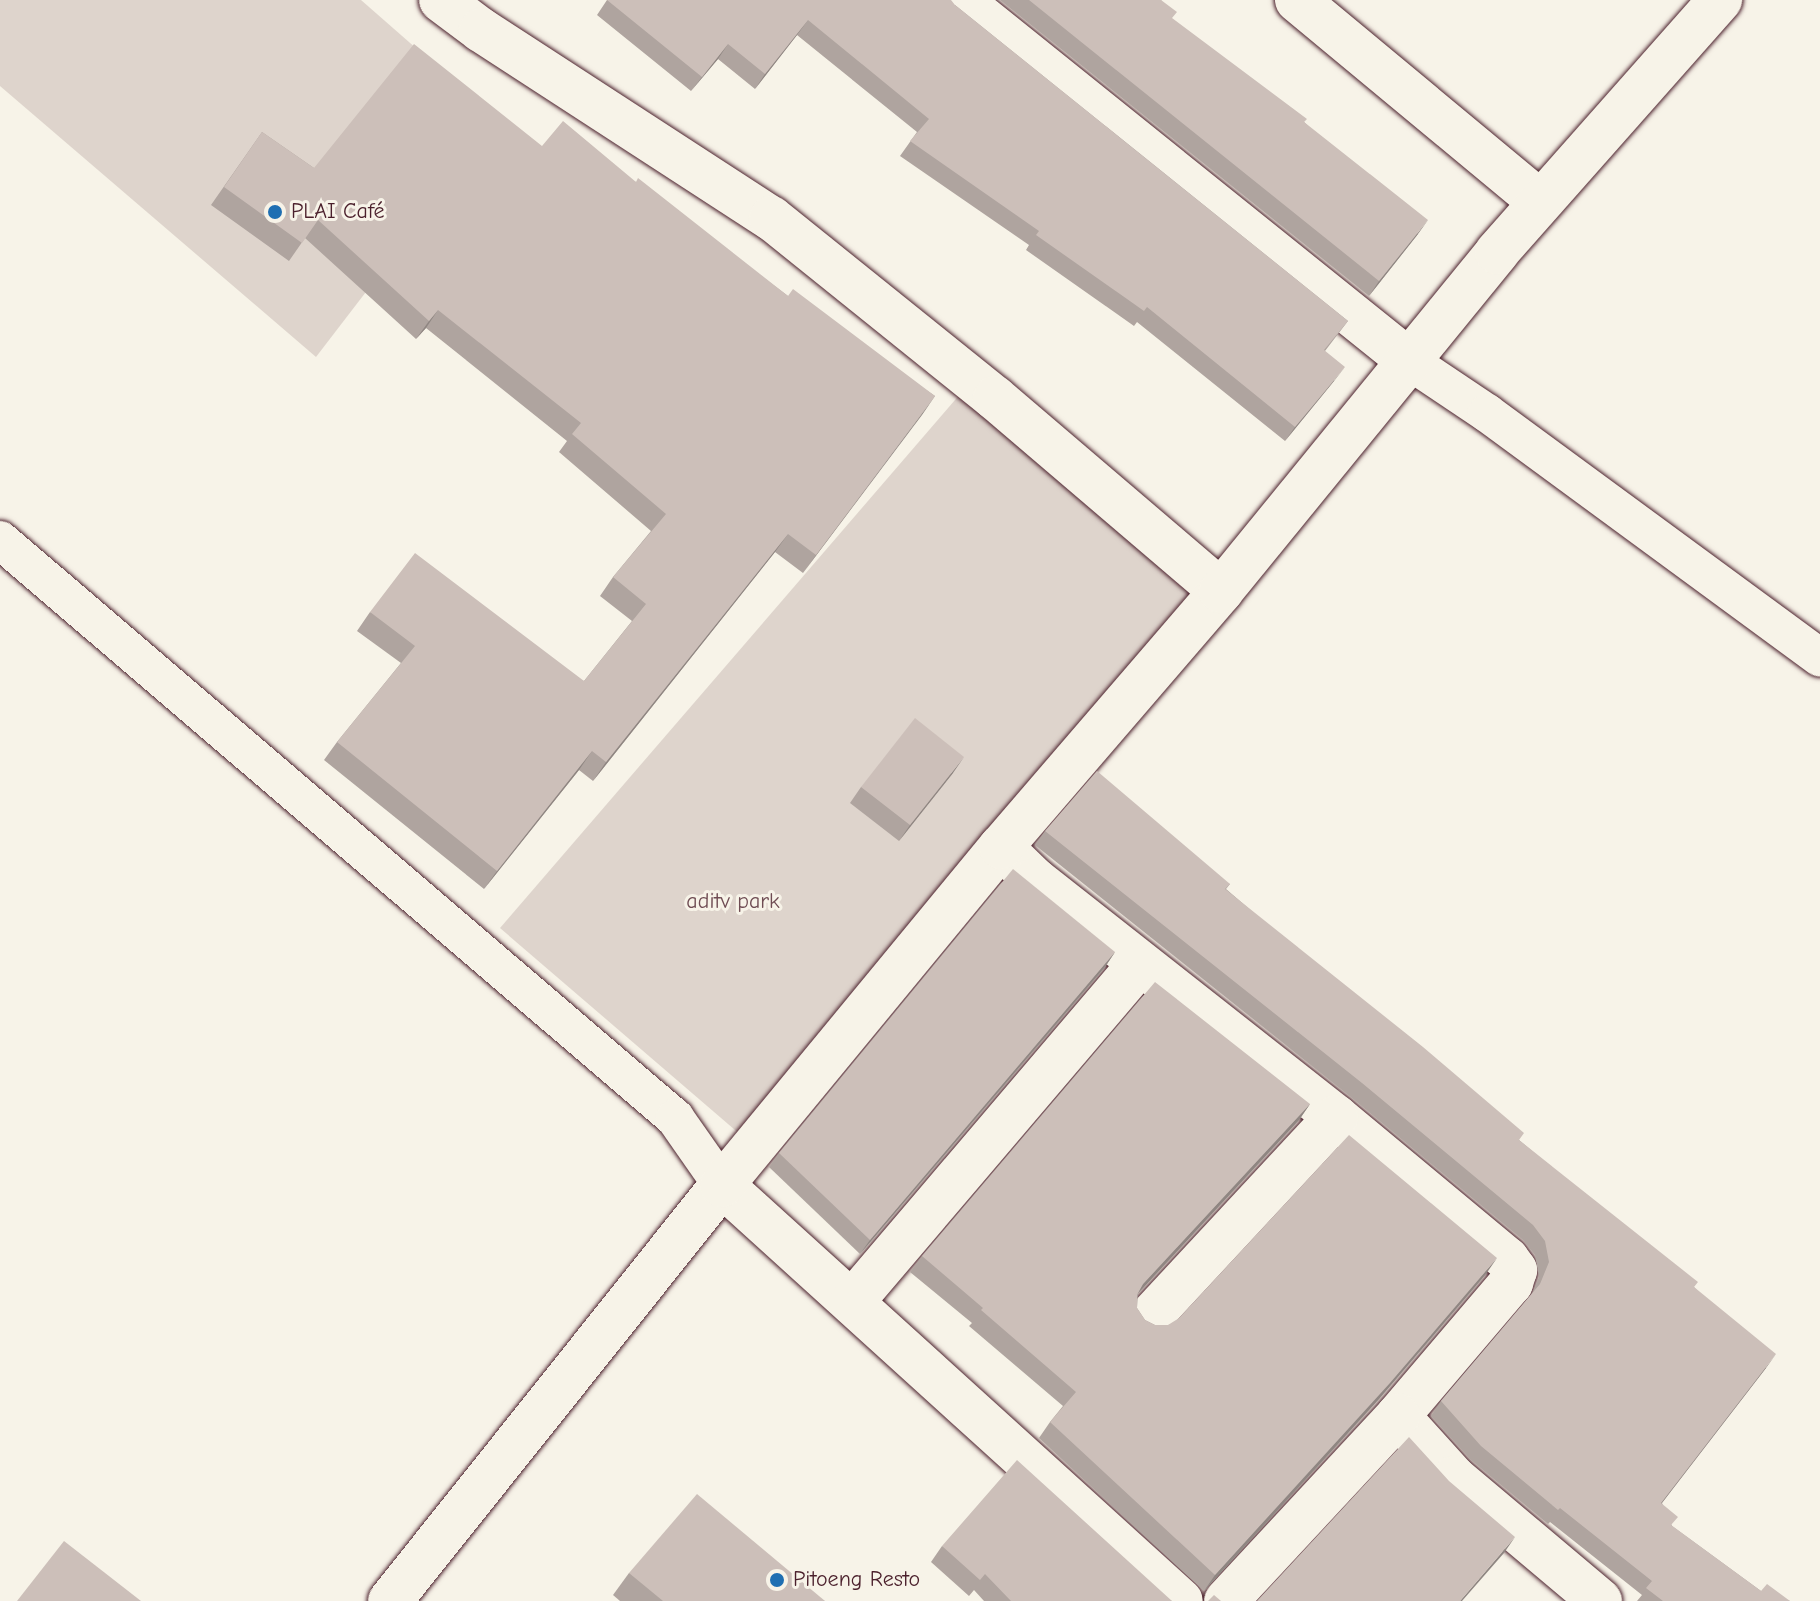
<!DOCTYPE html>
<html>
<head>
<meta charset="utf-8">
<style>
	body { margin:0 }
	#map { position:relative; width:1820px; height:1601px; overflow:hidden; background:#f7f3e8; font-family:"Comic Neue",sans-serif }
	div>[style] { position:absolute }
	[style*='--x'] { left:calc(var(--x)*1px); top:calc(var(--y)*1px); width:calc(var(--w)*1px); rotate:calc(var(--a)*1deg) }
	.green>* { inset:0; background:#ded4cc }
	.roads { filter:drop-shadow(0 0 2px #4a1f2b) drop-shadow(0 0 2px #4a1f2b) }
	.lane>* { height:38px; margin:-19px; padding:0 19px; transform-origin:19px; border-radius:19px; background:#f7f3e8 }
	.street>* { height:44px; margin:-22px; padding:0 22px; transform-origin:22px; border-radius:22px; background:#f7f3e8 }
	.wall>* { inset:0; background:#afa49f }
	.shaded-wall>* { inset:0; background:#8f8682 }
	.building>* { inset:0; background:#ccbfb9 }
	.dots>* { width:22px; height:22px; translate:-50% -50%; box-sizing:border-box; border:4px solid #f7f3e8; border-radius:50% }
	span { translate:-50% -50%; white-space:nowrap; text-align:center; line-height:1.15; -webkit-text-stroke:6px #f7f3e8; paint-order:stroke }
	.poi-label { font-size:22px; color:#4a1f2b }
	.left { translate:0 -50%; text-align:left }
	.park-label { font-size:22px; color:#6f4c53 }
</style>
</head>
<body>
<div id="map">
	<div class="green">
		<div style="clip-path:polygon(0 0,361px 0,498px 120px,316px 357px,0 86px)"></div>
		<div style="clip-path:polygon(986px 364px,1227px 572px,742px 1136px,500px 928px)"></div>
	</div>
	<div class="roads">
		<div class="lane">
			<div style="--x:1408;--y:360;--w:95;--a:33.9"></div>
			<div style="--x:1487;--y:413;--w:413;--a:36.3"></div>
			<div style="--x:0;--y:540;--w:889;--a:40.57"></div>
			<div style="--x:675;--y:1118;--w:82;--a:55"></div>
		</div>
		<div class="street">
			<div style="--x:441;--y:0;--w:50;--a:36.9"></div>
			<div style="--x:481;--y:30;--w:346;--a:33"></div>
			<div style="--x:771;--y:218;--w:287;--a:38.8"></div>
			<div style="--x:995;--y:398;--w:297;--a:40.5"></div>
			<div style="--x:960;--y:0;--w:575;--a:38.78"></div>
			<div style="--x:1297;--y:0;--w:316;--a:39.7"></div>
			<div style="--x:1001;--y:847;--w:47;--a:44.1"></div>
			<div style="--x:1035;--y:880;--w:383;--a:38.2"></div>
			<div style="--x:1336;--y:1117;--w:222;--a:39.7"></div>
			<div style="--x:1507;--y:1259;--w:14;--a:54"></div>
			<div style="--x:1515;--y:1270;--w:14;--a:107"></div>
			<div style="--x:1511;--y:1283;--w:175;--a:130.4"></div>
			<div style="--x:1398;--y:1416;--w:84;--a:47.9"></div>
			<div style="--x:1454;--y:1478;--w:191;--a:40.1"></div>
			<div style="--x:722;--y:1185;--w:619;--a:42.19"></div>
			<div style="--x:852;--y:1302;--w:444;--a:-49.6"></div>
			<div style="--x:1150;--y:1317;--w:273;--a:-47.1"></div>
			<div style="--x:390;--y:1601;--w:532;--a:-51.41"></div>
			<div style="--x:722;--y:1185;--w:438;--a:-50.5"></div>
			<div style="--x:1001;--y:847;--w:338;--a:-49.3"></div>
			<div style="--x:1221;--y:591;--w:437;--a:-50.8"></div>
			<div style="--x:1497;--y:252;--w:337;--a:-48.5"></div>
			<div style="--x:1226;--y:1601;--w:253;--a:-47.1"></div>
		</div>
	</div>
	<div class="wall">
		<div style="clip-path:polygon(607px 0,955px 5px,1348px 321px,1325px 351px,1334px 381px,1285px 441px,1137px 322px,1134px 326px,1026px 250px,1029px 245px,900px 156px,917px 132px,797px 35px,755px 89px,718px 59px,691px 91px,597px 15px)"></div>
		<div style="clip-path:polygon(1000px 0,1161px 0,1172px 19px,1304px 122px,1418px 234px,1369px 296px)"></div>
		<div style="clip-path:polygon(262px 132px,314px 168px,542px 146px,636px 182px,788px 296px,935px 396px,803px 573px,775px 552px,593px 781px,579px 770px,484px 889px,324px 760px,337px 742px,401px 663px,357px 631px,370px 612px,584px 681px,632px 621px,600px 596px,613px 577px,651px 531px,559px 452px,567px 441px,426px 328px,416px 339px,305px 238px,289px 261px,211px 205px)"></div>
		<div style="clip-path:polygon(953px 773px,899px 841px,850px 803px,861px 787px)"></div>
		<div style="clip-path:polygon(1045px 831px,1230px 884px,1226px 889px,1519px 1140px,1694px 1287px,1766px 1368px,1662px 1503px,1672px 1526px,1761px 1591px,1790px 1601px,1637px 1601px,1642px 1595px,1550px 1522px,1548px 1524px,1471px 1460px,1431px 1416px,1441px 1401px,1532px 1294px,1539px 1277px,1535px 1255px,1523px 1240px,1352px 1098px,1035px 845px)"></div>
		<div style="clip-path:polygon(1115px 952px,1105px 967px,860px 1254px,769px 1167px,779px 1153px)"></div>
		<div style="clip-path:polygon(1310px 1104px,1299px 1120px,1138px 1293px,1137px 1308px,1145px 1320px,1155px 1325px,1168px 1325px,1486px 1274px,1379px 1399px,1204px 1591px,1039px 1438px,1050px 1422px,1063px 1406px,969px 1326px,972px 1323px,910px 1272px,922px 1256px)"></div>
		<div style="clip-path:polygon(942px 1546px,1172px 1601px,984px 1601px,974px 1590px,969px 1596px,931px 1562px)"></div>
		<div style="clip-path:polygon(629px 1573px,825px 1601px,620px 1601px,613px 1595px)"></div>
	</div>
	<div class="shaded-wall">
		<div style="clip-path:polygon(808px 20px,797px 35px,755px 89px,765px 74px)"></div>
		<div style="clip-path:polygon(728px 44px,718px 59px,691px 91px,702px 77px)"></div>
		<div style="clip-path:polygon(1428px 220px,1418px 234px,1369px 296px,1379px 281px)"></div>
		<div style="clip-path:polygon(438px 310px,426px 328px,416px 339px,429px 321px)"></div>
		<div style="clip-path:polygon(1345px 367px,1334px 381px,1285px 441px,1295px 427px)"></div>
		<div style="clip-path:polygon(935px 396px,922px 415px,803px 573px,816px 555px)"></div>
		<div style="clip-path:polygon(788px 534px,775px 552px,593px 781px,606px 762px)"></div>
		<div style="clip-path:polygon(592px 751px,579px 770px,484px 889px,497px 871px)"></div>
		<div style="clip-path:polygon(964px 757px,953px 773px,899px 841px,910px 825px)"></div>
		<div style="clip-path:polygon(1115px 952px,1105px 967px,860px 1254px,870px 1240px)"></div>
		<div style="clip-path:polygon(1310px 1104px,1299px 1120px,1132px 1300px,1143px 1284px)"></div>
		<div style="clip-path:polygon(1497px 1258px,1486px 1274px,1379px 1399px,1204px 1591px,1215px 1575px)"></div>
		<div style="clip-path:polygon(1776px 1354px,1766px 1368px,1651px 1517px,1661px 1503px)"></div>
		<div style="clip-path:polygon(1515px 1537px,1504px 1553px,1462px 1601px,1460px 1601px)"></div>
	</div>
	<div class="building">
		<div style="clip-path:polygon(607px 0,951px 0,955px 5px,1348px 321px,1324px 350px,1345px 367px,1295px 427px,1147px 307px,1144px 311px,1036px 235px,1039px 231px,910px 141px,929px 119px,808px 20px,765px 74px,728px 44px,702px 77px)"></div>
		<div style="clip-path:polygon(1029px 0,1161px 0,1177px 12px,1172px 18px,1307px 119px,1304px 122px,1428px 220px,1379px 281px)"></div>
		<div style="clip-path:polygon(414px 44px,542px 146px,563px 121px,636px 182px,638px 178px,788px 296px,793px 289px,935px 396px,816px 555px,788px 534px,606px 762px,592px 751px,497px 871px,337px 742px,415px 646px,370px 612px,415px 553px,584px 681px,646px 604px,613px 577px,666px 514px,572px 434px,581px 423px,438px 310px,429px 321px,318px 220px,302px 243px,224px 187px,262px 132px,314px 168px)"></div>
		<div style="clip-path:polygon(915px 718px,964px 757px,910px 825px,861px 787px)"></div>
		<div style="clip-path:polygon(1097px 771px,1230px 884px,1225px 889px,1423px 1047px,1524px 1133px,1519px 1140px,1698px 1282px,1694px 1287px,1776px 1354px,1661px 1503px,1678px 1517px,1671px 1525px,1761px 1591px,1767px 1584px,1790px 1601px,1663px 1601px,1646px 1588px,1652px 1581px,1560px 1508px,1558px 1510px,1481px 1446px,1441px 1401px,1540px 1284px,1549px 1262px,1545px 1241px,1533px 1225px,1362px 1083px,1045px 831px)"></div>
		<div style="clip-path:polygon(1013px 869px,1115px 952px,870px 1240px,779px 1153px)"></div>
		<div style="clip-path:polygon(1155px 982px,1310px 1104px,1143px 1284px,1137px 1295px,1137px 1308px,1145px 1320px,1155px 1325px,1168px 1325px,1179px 1318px,1349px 1135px,1497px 1258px,1390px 1383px,1215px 1575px,1050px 1422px,1076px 1392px,981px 1310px,983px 1308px,922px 1256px)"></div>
		<div style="clip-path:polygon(1409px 1437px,1449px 1481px,1515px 1537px,1460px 1601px,1257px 1601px)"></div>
		<div style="clip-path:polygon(1017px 1460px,1172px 1601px,1011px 1601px,985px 1574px,980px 1580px,942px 1546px)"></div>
		<div style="clip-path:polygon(697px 1494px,825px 1601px,663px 1601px,629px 1573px)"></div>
		<div style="clip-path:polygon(64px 1541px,141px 1601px,17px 1601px)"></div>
		<div style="clip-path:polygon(1214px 1595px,1221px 1601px,1208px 1601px)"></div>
	</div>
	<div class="dots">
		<div style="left:275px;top:212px;background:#1f6fb2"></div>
		<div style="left:777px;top:1580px;background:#1f6fb2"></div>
	</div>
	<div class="poi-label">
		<span class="left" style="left:291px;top:212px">PLAI Café</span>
		<span class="left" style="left:793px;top:1580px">Pitoeng Resto</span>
	</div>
	<div class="park-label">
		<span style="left:733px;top:902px">aditv park</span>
	</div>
</div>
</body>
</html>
